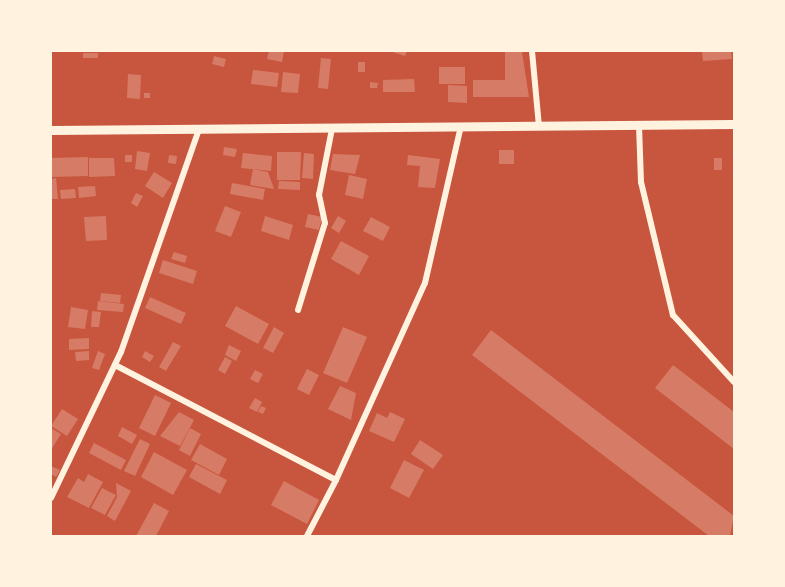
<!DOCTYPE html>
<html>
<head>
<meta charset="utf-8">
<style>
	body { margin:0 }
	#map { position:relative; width:785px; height:587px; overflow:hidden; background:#c8553d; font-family:Montserrat,sans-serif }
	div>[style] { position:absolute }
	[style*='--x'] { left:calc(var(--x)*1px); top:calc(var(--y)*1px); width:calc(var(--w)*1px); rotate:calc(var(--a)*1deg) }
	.building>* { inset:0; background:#d67c66 }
	.minor>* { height:6px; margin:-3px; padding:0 3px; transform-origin:3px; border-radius:3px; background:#fff3e0 }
	.primary>* { height:9px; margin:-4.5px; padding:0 4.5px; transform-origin:4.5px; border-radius:4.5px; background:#fff3e0 }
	span { translate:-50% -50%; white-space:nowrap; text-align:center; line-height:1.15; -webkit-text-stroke:4.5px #fff3e0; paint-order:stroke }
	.frame { position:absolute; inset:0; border:52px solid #fff3e0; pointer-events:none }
</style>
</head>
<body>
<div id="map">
	<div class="building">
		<div style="clip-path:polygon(269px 51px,284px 51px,282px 62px,267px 59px)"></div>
		<div style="clip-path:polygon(389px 51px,407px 51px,405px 56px)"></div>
		<div style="clip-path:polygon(702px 51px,731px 51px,732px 59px,703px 61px)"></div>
		<div style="clip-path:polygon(505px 52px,522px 52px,529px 97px,473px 97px,473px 80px,505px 80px)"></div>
		<div style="clip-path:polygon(83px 53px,98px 53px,98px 58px,83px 58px)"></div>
		<div style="clip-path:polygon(214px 56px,226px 59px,224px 67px,212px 64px)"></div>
		<div style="clip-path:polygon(321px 58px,331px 59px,328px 89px,318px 88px)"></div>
		<div style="clip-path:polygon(358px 62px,365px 62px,365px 72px,358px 72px)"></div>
		<div style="clip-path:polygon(439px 67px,465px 67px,465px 84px,439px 84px)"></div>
		<div style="clip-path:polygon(253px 70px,279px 73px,277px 87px,251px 84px)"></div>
		<div style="clip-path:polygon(283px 72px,300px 74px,298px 93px,281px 92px)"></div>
		<div style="clip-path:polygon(128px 74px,141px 75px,140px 99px,127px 98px)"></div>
		<div style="clip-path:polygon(414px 79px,415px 92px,383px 92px,383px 80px)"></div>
		<div style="clip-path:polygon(370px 82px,378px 83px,377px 88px,370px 88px)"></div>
		<div style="clip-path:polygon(448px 85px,467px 86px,467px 103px,448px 102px)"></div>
		<div style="clip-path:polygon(144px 93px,150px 93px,150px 98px,144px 98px)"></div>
		<div style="clip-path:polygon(224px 147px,237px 149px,235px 157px,223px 155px)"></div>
		<div style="clip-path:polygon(499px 150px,514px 150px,514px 164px,499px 164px)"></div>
		<div style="clip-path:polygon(137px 151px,150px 153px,147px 171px,135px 169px)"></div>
		<div style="clip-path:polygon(277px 152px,301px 152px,300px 180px,277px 180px)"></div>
		<div style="clip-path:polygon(243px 153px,272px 156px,271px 171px,241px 168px)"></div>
		<div style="clip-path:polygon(304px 153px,314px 154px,313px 179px,302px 178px)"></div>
		<div style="clip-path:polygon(333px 154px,360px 155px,355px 174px,330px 170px)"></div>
		<div style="clip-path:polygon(125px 155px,132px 155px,132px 162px,125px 162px)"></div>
		<div style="clip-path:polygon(169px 155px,177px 156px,176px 164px,168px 163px)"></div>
		<div style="clip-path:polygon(408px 155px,440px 159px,435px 188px,418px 187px,420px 166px,407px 165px)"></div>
		<div style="clip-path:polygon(88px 157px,88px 176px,51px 177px,51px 158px)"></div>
		<div style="clip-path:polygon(89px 158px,114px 158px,115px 176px,89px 177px)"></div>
		<div style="clip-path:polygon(714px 158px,722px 158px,722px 170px,714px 170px)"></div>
		<div style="clip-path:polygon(253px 169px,268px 172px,274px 189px,250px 185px)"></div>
		<div style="clip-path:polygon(154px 172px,172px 183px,163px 198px,145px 186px)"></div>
		<div style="clip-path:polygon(349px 175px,367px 179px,363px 199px,345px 195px)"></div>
		<div style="clip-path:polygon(56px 178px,58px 199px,51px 199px,51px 179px)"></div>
		<div style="clip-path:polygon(279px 181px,300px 182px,300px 190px,278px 189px)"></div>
		<div style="clip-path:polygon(232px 183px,265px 189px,263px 200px,230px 194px)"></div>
		<div style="clip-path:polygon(95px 186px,96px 196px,79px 198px,78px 187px)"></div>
		<div style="clip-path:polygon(75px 189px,76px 198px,61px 199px,60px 190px)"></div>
		<div style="clip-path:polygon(136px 193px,143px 196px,137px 207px,131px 203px)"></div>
		<div style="clip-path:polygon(225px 206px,241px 212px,231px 237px,215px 231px)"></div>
		<div style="clip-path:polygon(308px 214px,322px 217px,319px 230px,305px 227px)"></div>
		<div style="clip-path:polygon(106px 216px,107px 240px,86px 241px,84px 217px)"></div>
		<div style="clip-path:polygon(265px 216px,293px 225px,289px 240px,261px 231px)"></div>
		<div style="clip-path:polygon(338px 216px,346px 221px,339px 233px,331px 228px)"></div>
		<div style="clip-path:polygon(371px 217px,390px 227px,383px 241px,363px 231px)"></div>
		<div style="clip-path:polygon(341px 241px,369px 256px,359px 275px,331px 259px)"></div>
		<div style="clip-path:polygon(174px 252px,187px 256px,185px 263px,171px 259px)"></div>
		<div style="clip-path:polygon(163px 260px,197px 271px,193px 284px,159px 273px)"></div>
		<div style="clip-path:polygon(101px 293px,121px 295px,120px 303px,100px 301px)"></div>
		<div style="clip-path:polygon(150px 297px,186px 313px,181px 324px,145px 308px)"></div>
		<div style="clip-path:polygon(98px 301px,124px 304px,123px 312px,97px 310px)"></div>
		<div style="clip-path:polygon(236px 306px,269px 324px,258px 344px,225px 326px)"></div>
		<div style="clip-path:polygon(71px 307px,88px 310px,85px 329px,68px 327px)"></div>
		<div style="clip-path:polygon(92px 311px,101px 312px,99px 327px,91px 327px)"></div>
		<div style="clip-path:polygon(274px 327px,284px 333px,273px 353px,263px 348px)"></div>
		<div style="clip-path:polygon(343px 327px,367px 337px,347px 383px,323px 373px)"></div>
		<div style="clip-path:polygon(491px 330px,734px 516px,730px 536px,709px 536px,472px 355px)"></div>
		<div style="clip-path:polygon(89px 338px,89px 349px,69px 350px,69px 339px)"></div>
		<div style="clip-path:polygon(173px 342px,181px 346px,166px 371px,159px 367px)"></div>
		<div style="clip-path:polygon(229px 345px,241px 351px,236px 361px,225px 355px)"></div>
		<div style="clip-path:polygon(89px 351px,89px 360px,76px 361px,75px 352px)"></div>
		<div style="clip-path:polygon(98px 351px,105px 354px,99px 370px,92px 368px)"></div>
		<div style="clip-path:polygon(145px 351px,154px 356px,150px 362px,142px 357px)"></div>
		<div style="clip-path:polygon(225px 357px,232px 361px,225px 374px,218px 370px)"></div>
		<div style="clip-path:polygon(673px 365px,734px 412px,734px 449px,655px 388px)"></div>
		<div style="clip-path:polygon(307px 369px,319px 375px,309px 395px,297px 389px)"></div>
		<div style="clip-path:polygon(255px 370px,263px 374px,258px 383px,250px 379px)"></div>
		<div style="clip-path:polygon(340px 386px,356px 393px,351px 420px,328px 409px)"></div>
		<div style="clip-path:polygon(155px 395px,171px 403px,155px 436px,139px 428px)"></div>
		<div style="clip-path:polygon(255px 398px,262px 402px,257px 412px,249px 408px)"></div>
		<div style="clip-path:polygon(261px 406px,266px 408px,263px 414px,258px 412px)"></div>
		<div style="clip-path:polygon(62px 409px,78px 419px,67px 436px,51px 426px)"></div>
		<div style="clip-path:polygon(179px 412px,194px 420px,180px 446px,160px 436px)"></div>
		<div style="clip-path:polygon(390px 412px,405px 419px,394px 442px,369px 431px,377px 413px,387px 418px)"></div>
		<div style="clip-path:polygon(122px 427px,137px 435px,132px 444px,118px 436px)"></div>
		<div style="clip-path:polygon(51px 428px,61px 434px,51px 450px)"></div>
		<div style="clip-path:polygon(190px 428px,201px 434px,190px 456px,179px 450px)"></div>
		<div style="clip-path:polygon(140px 439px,150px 444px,135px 476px,124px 471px)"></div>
		<div style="clip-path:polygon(420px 440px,443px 455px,433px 469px,411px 454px)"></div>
		<div style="clip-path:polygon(94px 443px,126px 460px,121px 470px,89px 453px)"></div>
		<div style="clip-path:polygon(200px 444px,227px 459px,219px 475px,191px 460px)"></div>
		<div style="clip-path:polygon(154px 452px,187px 470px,173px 495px,141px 477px)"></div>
		<div style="clip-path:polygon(404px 460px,424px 470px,409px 498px,390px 488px)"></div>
		<div style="clip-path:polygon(196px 464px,227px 480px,220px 494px,189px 477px)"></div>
		<div style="clip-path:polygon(51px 466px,60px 470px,56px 477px,51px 474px)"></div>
		<div style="clip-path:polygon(88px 474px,103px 482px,89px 508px,67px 497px,78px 478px,84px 482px)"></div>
		<div style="clip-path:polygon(284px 481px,319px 500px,307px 524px,271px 505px)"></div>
		<div style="clip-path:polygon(116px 483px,131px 491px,115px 521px,107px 516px,117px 497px)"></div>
		<div style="clip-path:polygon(102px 488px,116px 495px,105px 515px,91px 508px)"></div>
		<div style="clip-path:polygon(154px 503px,169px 511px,156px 536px,136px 536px)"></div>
	</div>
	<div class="minor">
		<div style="--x:532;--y:51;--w:76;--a:84.7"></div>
		<div style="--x:639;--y:125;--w:57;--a:88"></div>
		<div style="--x:641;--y:182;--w:137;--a:76.5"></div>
		<div style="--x:673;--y:315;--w:91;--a:47.7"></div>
		<div style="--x:298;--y:310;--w:91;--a:-72.8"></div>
		<div style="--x:325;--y:223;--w:29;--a:-102"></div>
		<div style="--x:319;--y:195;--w:67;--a:-78.9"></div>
		<div style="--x:115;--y:365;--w:249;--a:27.5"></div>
		<div style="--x:336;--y:480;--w:216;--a:-65.7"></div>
		<div style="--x:425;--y:283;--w:161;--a:-77.1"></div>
		<div style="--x:51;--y:498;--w:162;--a:-64.4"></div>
		<div style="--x:121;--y:352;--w:236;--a:-70.7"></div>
		<div style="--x:307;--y:536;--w:63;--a:-62.6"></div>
	</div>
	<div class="primary">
		<div style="--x:51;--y:130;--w:683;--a:-0.5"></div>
	</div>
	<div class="frame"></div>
</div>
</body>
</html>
